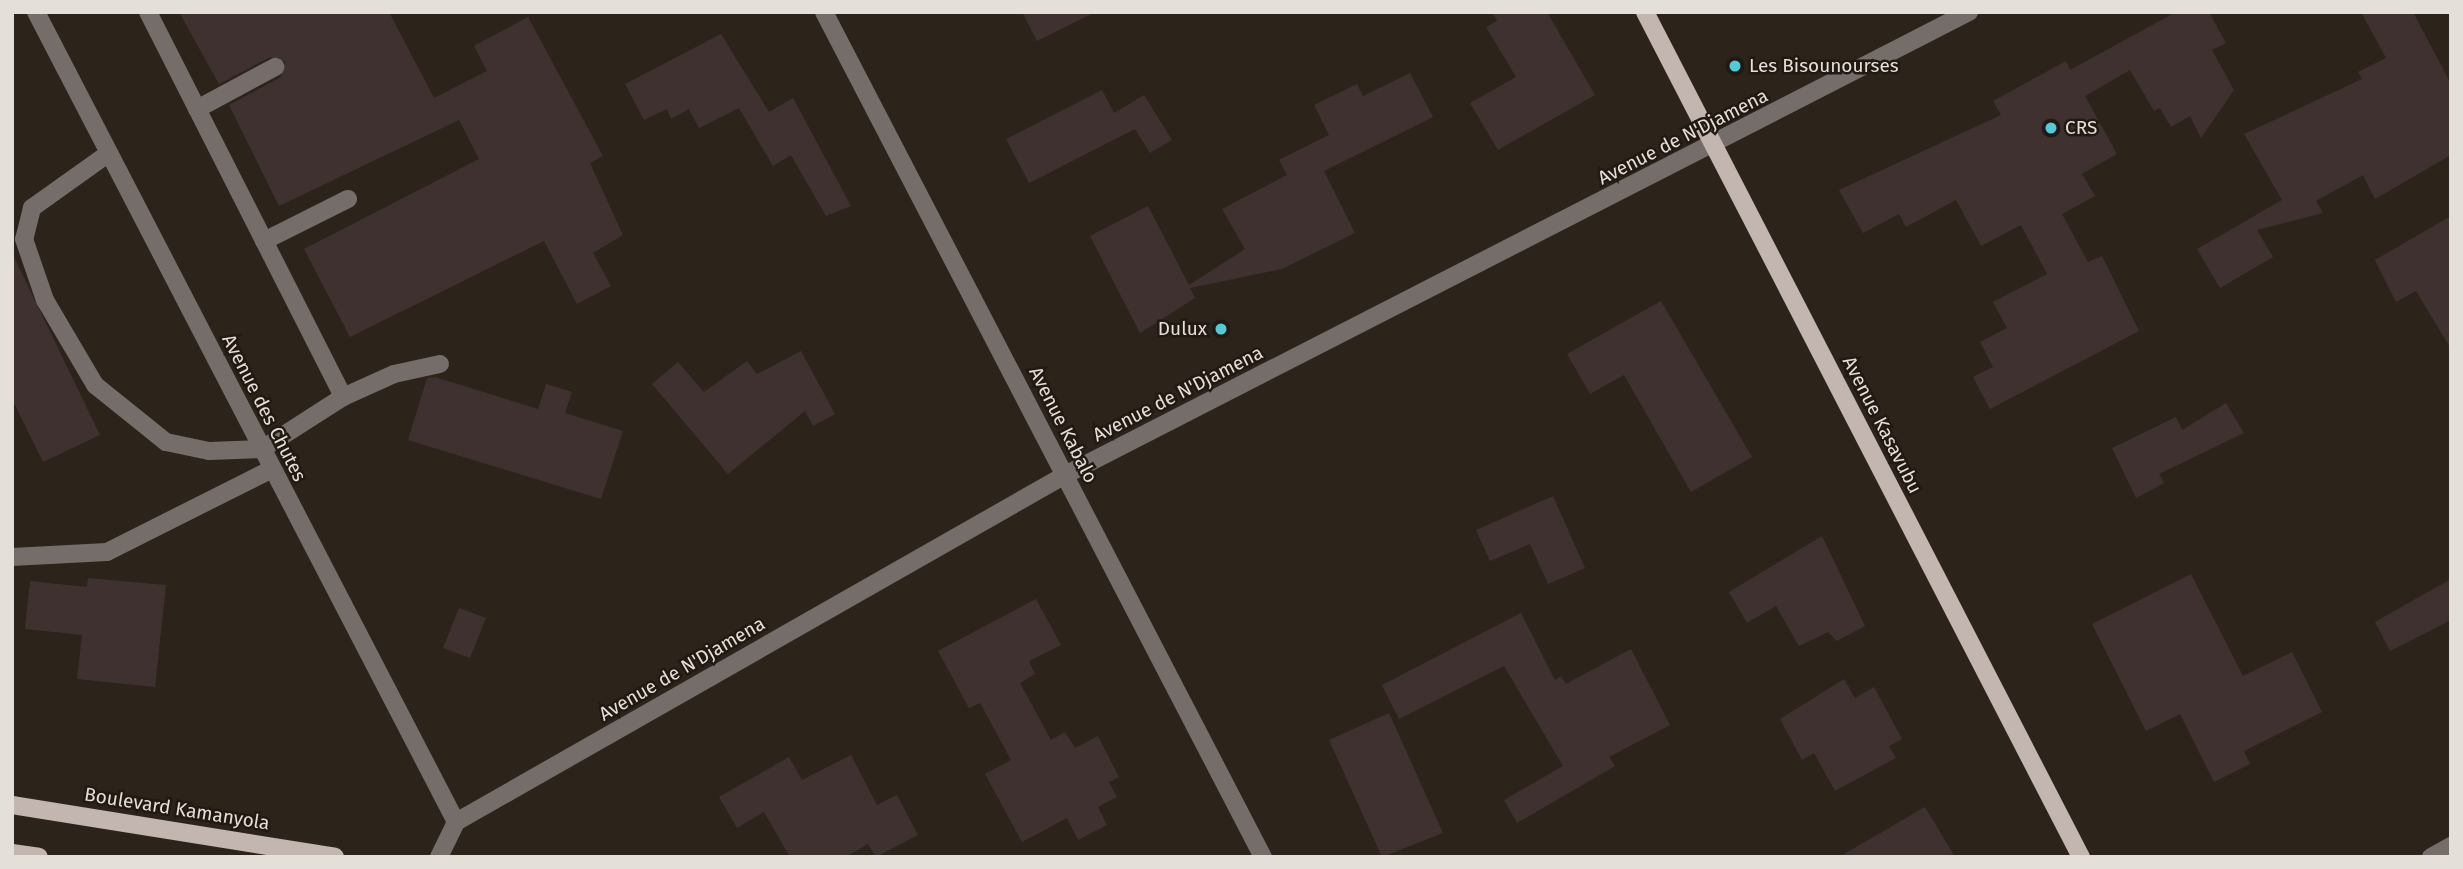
<!DOCTYPE html>
<html>
<head>
<meta charset="utf-8">
<style>
	body { margin:0 }
	#map { position:relative; width:2463px; height:869px; overflow:hidden; background:#2c241b; font-family:"Fira Sans",sans-serif }
	div>[style] { position:absolute }
	[style*='--x'] { left:calc(var(--x)*1px); top:calc(var(--y)*1px); width:calc(var(--w)*1px); rotate:calc(var(--a)*1deg) }
	.building>* { inset:0; background:#3f3130 }
	.minor>* { height:18px; margin:-9px; padding:0 9px; transform-origin:9px; border-radius:9px; background:#746d6a }
	.major>* { height:18px; margin:-9px; padding:0 9px; transform-origin:9px; border-radius:9px; background:#c3b5b0 }
	.dots>* { width:19px; height:19px; translate:-50% -50%; box-sizing:border-box; border:4px solid #221a12; border-radius:50% }
	span { translate:-50% -50%; white-space:nowrap; text-align:center; line-height:1.15; -webkit-text-stroke:5px #221a12; paint-order:stroke }
	.poi-label { font-size:19px; color:#e5dfd9 }
	.left { translate:0 -50%; text-align:left }
	.right { translate:-100% -50%; text-align:right }
	.street-label { font-size:19px; color:#e5dfd9 }
	.frame { position:absolute; inset:0; border:14px solid #e5dfd9; pointer-events:none }
</style>
</head>
<body>
<div id="map">
	<div class="building">
		<div style="clip-path:polygon(179px 12px,389px 12px,434px 98px,487px 71px,474px 46px,528px 17px,603px 156px,590px 163px,623px 235px,593px 253px,611px 286px,577px 304px,544px 241px,350px 337px,304px 249px,479px 159px,459px 120px,279px 206px,229px 105px,281px 77px,285px 62px,270px 57px,219px 84px)"></div>
		<div style="clip-path:polygon(1022px 12px,1095px 12px,1037px 41px)"></div>
		<div style="clip-path:polygon(1492px 12px,1547px 12px,1595px 95px,1498px 150px,1470px 103px,1516px 77px,1486px 27px,1497px 21px)"></div>
		<div style="clip-path:polygon(2176px 12px,2209px 12px,2226px 43px,2212px 50px,2234px 90px,2201px 138px,2190px 116px,2171px 127px,2160px 108px,2154px 111px,2130px 70px,2085px 96px,2117px 154px,2082px 174px,2095px 196px,2062px 214px,2088px 262px,2102px 256px,2139px 331px,1990px 409px,1973px 377px,1993px 367px,1980px 342px,2007px 328px,1993px 302px,2047px 274px,2021px 225px,1981px 246px,1956px 200px,1906px 227px,1899px 214px,1863px 233px,1839px 190px,2001px 115px,1993px 101px,2066px 61px,2070px 70px)"></div>
		<div style="clip-path:polygon(2361px 12px,2413px 12px,2451px 84px,2451px 155px,2375px 199px,2363px 175px,2316px 201px,2323px 213px,2257px 230px,2273px 257px,2220px 288px,2197px 249px,2282px 200px,2244px 134px,2362px 79px,2358px 72px,2386px 58px)"></div>
		<div style="clip-path:polygon(721px 34px,769px 112px,793px 98px,851px 206px,826px 216px,791px 155px,773px 166px,739px 108px,699px 128px,689px 109px,671px 119px,667px 109px,644px 120px,625px 84px)"></div>
		<div style="clip-path:polygon(1410px 73px,1433px 117px,1324px 171px,1355px 233px,1282px 269px,1190px 288px,1195px 298px,1140px 333px,1090px 236px,1148px 206px,1189px 285px,1245px 249px,1222px 209px,1287px 175px,1279px 160px,1329px 135px,1314px 105px,1357px 84px,1363px 96px)"></div>
		<div style="clip-path:polygon(1102px 90px,1114px 113px,1144px 95px,1172px 140px,1150px 153px,1135px 129px,1029px 183px,1006px 139px)"></div>
		<div style="clip-path:polygon(2451px 216px,2451px 349px,2416px 291px,2396px 302px,2375px 260px)"></div>
		<div style="clip-path:polygon(12px 253px,100px 435px,43px 462px,12px 399px)"></div>
		<div style="clip-path:polygon(1661px 301px,1752px 457px,1691px 492px,1624px 375px,1590px 394px,1567px 354px)"></div>
		<div style="clip-path:polygon(801px 351px,835px 414px,813px 426px,805px 411px,728px 474px,652px 384px,678px 362px,704px 392px,747px 361px,757px 374px)"></div>
		<div style="clip-path:polygon(435px 377px,538px 409px,546px 384px,572px 392px,565px 413px,623px 431px,601px 499px,408px 440px,427px 378px)"></div>
		<div style="clip-path:polygon(2226px 403px,2244px 433px,2159px 474px,2164px 483px,2136px 498px,2112px 448px,2176px 417px,2182px 430px)"></div>
		<div style="clip-path:polygon(1553px 496px,1585px 568px,1548px 584px,1530px 544px,1490px 561px,1476px 530px)"></div>
		<div style="clip-path:polygon(1822px 536px,1865px 626px,1837px 641px,1828px 632px,1799px 646px,1776px 606px,1747px 623px,1729px 592px)"></div>
		<div style="clip-path:polygon(2191px 574px,2243px 676px,2292px 652px,2322px 712px,2244px 751px,2250px 764px,2214px 782px,2180px 714px,2146px 731px,2092px 624px)"></div>
		<div style="clip-path:polygon(88px 578px,166px 585px,155px 687px,77px 679px,82px 635px,25px 629px,30px 581px,87px 587px)"></div>
		<div style="clip-path:polygon(2451px 579px,2451px 620px,2390px 651px,2375px 622px)"></div>
		<div style="clip-path:polygon(1036px 599px,1061px 645px,1029px 661px,1035px 674px,1020px 683px,1051px 740px,1065px 732px,1075px 748px,1098px 736px,1119px 777px,1109px 782px,1117px 797px,1098px 807px,1107px 825px,1078px 840px,1067px 818px,1022px 842px,985px 774px,1011px 760px,980px 703px,969px 708px,938px 651px)"></div>
		<div style="clip-path:polygon(459px 608px,486px 618px,470px 658px,443px 648px)"></div>
		<div style="clip-path:polygon(1521px 613px,1555px 680px,1561px 676px,1566px 684px,1631px 649px,1670px 725px,1609px 757px,1615px 766px,1517px 823px,1504px 800px,1563px 766px,1504px 666px,1399px 719px,1382px 685px)"></div>
		<div style="clip-path:polygon(1844px 679px,1855px 698px,1874px 687px,1902px 739px,1889px 746px,1896px 758px,1835px 791px,1814px 753px,1802px 760px,1780px 719px)"></div>
		<div style="clip-path:polygon(1389px 713px,1443px 833px,1382px 857px,1329px 740px)"></div>
		<div style="clip-path:polygon(851px 755px,877px 805px,897px 795px,918px 835px,876px 857px,868px 844px,845px 857px,790px 857px,764px 812px,737px 828px,719px 797px,789px 757px,802px 780px)"></div>
		<div style="clip-path:polygon(1925px 807px,1955px 857px,1839px 857px)"></div>
	</div>
	<div class="minor">
		<div style="--x:36;--y:12;--w:912;--a:62.59"></div>
		<div style="--x:148;--y:12;--w:432;--a:63.1"></div>
		<div style="--x:824;--y:12;--w:952;--a:62.55"></div>
		<div style="--x:197;--y:109;--w:89;--a:-28.3"></div>
		<div style="--x:109;--y:153;--w:95;--a:144.5"></div>
		<div style="--x:32;--y:208;--w:32;--a:104"></div>
		<div style="--x:24;--y:239;--w:65;--a:71"></div>
		<div style="--x:45;--y:300;--w:99;--a:59.5"></div>
		<div style="--x:95;--y:385;--w:91;--a:38.8"></div>
		<div style="--x:166;--y:442;--w:44;--a:11.8"></div>
		<div style="--x:209;--y:451;--w:53;--a:-2.2"></div>
		<div style="--x:262;--y:449;--w:96;--a:-32.7"></div>
		<div style="--x:343;--y:397;--w:56;--a:-24.3"></div>
		<div style="--x:394;--y:374;--w:47;--a:-12.3"></div>
		<div style="--x:264;--y:241;--w:94;--a:-26.6"></div>
		<div style="--x:12;--y:557;--w:95;--a:-3"></div>
		<div style="--x:107;--y:552;--w:185;--a:-26.7"></div>
		<div style="--x:439;--y:857;--w:39;--a:-64"></div>
		<div style="--x:456;--y:822;--w:701;--a:-29.67"></div>
		<div style="--x:1065;--y:475;--w:1016;--a:-27.12"></div>
		<div style="--x:2431;--y:857;--w:23;--a:-29"></div>
	</div>
	<div class="major">
		<div style="--x:1645;--y:12;--w:951;--a:62.71"></div>
		<div style="--x:12;--y:805;--w:327;--a:9.1"></div>
		<div style="--x:12;--y:853;--w:27;--a:8"></div>
	</div>
	<div class="dots">
		<div style="left:1735px;top:66px;background:#52cbd8"></div>
		<div style="left:2051px;top:128px;background:#52cbd8"></div>
		<div style="left:1221px;top:329px;background:#52cbd8"></div>
	</div>
	<div class="poi-label">
		<span class="left" style="left:1749px;top:66px">Les Bisounourses</span>
		<span class="left" style="left:2065px;top:128px">CRS</span>
		<span class="right" style="left:1207px;top:329px">Dulux</span>
	</div>
	<div class="street-label">
		<span style="left:1683px;top:137px;rotate:-27deg">Avenue de N'Djamena</span>
		<span style="left:1178px;top:394px;rotate:-27deg">Avenue de N'Djamena</span>
		<span style="left:264px;top:408px;rotate:63deg">Avenue des Chutes</span>
		<span style="left:1063px;top:425px;rotate:63deg">Avenue Kabalo</span>
		<span style="left:1882px;top:425px;rotate:63deg">Avenue Kasavubu</span>
		<span style="left:682px;top:669px;rotate:-30deg">Avenue de N'Djamena</span>
		<span style="left:177px;top:809px;rotate:9deg">Boulevard Kamanyola</span>
	</div>
	<div class="frame"></div>
</div>
</body>
</html>
